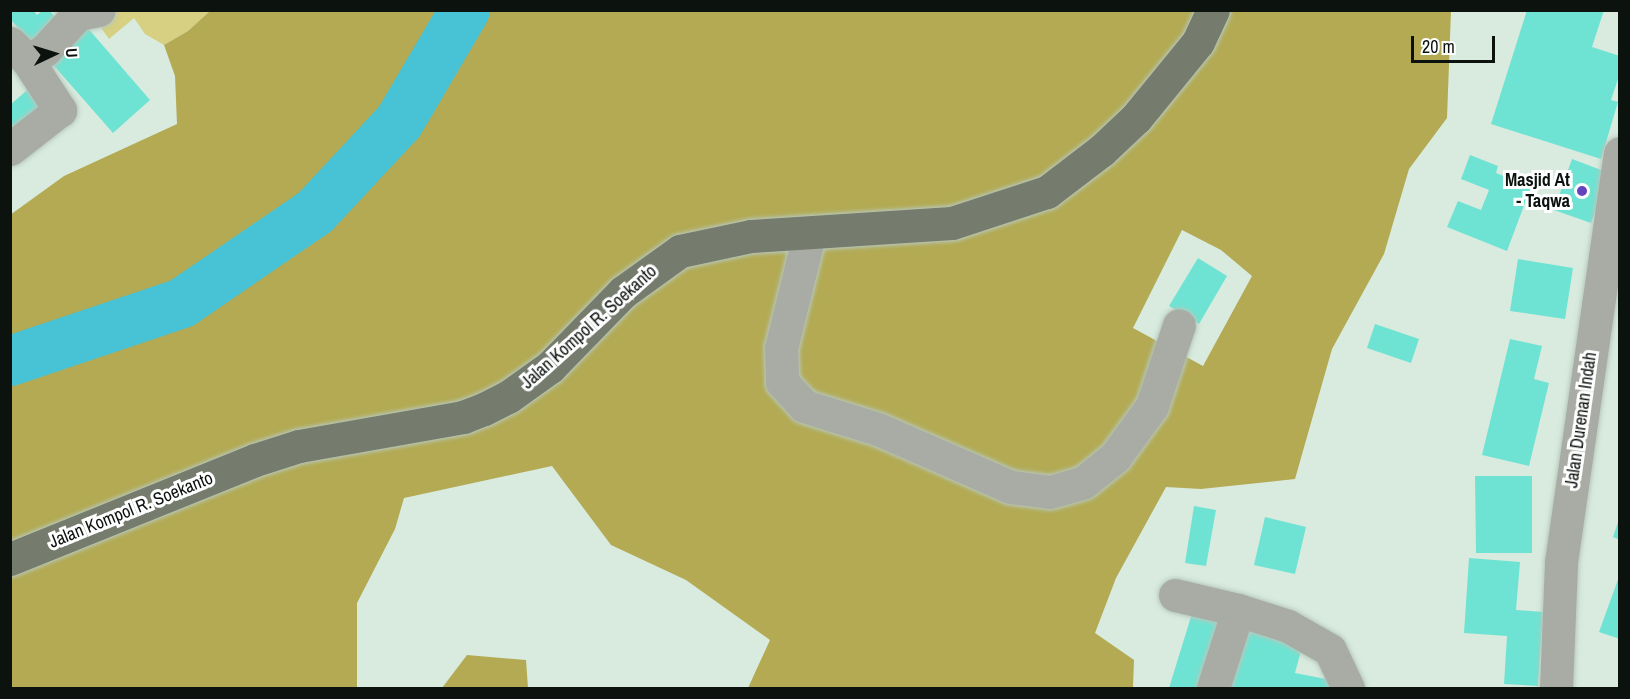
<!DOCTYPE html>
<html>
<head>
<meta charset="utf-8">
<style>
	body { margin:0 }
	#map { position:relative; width:1630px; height:699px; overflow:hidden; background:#d8ebde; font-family:"Archivo Narrow",sans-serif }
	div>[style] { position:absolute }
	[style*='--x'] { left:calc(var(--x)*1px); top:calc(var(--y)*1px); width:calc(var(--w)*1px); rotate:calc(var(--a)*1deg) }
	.green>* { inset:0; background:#d7cf81 }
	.forest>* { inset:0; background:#b3aa53 }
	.river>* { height:50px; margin:-25px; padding:0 25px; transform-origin:25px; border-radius:25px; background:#48c2d5 }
	.building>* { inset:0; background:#6fe3d3 }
	.roads { filter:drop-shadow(0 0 2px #b7c8bd) drop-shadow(0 0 2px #b7c8bd) }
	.minor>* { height:33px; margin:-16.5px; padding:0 16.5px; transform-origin:16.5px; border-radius:16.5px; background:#a8aca4 }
	.major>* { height:33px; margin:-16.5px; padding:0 16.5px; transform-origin:16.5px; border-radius:16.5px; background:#757c6e }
	.dots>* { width:16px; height:16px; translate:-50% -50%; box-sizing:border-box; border:3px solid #fff; border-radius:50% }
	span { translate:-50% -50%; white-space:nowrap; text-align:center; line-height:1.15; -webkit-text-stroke:6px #fff; paint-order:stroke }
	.poi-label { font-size:18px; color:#0c130f; font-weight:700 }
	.right { translate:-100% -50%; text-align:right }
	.street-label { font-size:18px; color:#0c130f }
	.frame { position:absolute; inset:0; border:12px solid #0c130f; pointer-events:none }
	.north { position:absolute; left:24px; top:24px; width:60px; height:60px; -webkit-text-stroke:4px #fff; paint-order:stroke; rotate:86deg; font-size:16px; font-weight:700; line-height:24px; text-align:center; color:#0c130f }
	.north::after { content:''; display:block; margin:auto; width:21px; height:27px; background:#0c130f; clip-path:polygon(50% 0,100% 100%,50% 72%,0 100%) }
	.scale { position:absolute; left:1411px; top:36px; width:84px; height:27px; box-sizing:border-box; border:3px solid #0c130f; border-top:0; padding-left:8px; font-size:18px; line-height:21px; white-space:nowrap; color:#0c130f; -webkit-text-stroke:4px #fff; paint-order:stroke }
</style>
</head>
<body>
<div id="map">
	<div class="green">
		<div style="clip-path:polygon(89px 11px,210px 11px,188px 31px,164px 45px,145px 34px,134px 18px,109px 39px)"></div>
	</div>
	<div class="forest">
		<div style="clip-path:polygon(evenodd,210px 11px,1451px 11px,1447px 118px,1409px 169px,1384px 254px,1332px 349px,1295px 479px,1201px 489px,1166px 487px,1116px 578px,1095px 633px,1134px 660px,1133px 688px,748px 688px,770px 640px,686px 580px,611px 545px,552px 466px,404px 498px,395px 529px,357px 603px,357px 688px,11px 688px,10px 215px,64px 176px,177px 124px,175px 76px,164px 45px,188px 31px,210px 11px,1182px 230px,1221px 250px,1252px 276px,1203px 366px,1133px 328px,1182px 230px)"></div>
		<div style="clip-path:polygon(467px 655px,526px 660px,528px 688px,442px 688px)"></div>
	</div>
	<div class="river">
		<div style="--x:10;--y:361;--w:182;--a:-18.6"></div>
		<div style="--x:182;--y:303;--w:161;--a:-34.4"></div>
		<div style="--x:315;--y:212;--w:123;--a:-47"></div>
		<div style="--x:399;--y:122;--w:130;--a:-59.5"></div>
	</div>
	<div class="building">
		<div style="clip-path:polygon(10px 10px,33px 10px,37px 15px,43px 10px,49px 10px,59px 22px,34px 45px,10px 19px)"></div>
		<div style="clip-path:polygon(1527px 10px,1604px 10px,1592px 47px,1620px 56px,1620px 73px,1611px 100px,1618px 102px,1601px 159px,1491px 124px)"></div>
		<div style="clip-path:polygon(86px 26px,150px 100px,113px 133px,48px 59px)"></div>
		<div style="clip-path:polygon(33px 85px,51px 104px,20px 133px,10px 122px,10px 105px)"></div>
		<div style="clip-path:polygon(1470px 155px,1498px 166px,1496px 173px,1531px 187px,1507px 251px,1447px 227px,1458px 201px,1481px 210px,1489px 190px,1461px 179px)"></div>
		<div style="clip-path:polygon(1572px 159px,1609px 173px,1591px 223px,1554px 210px)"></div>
		<div style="clip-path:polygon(1198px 258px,1227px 276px,1199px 324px,1169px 306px)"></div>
		<div style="clip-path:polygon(1518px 259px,1573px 268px,1565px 319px,1510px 311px)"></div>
		<div style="clip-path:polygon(1375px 324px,1419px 339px,1411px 363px,1367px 348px)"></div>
		<div style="clip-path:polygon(1510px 339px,1542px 346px,1534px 379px,1549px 383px,1529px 466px,1482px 455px)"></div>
		<div style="clip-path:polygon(1475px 476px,1532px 476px,1532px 553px,1476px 553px)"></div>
		<div style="clip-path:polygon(1194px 506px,1216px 510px,1206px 566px,1185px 563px)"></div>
		<div style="clip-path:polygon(1265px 517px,1306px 527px,1295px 574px,1254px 565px)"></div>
		<div style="clip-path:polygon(1619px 519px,1620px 519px,1620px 540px,1613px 537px)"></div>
		<div style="clip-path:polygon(1469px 558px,1520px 562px,1516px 610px,1543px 612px,1538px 686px,1504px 684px,1507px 636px,1464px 633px)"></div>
		<div style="clip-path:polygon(1620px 574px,1620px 639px,1599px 632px)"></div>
		<div style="clip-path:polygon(1194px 607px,1226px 617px,1203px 688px,1169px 688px)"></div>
		<div style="clip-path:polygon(1248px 625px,1302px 647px,1295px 673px,1336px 681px,1335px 688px,1229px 688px)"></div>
	</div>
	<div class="roads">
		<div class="minor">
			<div style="--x:10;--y:43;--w:25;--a:45"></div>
			<div style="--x:28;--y:61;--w:59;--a:56.9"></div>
			<div style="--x:60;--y:110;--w:63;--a:142"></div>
			<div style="--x:28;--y:61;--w:20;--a:-33"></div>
			<div style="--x:45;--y:50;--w:49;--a:-47.5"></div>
			<div style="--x:78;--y:14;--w:21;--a:-11"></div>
			<div style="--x:809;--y:235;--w:116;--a:103.9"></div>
			<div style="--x:781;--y:348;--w:34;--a:88"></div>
			<div style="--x:782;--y:382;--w:33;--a:47"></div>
			<div style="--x:804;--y:406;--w:77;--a:17.3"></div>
			<div style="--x:878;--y:429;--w:145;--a:23.6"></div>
			<div style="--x:1011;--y:487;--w:39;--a:7"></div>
			<div style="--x:1050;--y:492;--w:35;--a:-16"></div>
			<div style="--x:1084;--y:482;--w:40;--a:-39"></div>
			<div style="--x:1115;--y:457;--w:63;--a:-54"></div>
			<div style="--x:1152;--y:406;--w:85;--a:-71.6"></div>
			<div style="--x:1175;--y:595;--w:65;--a:13.4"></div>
			<div style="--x:1213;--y:688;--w:82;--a:-72.2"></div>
			<div style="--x:1238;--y:610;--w:52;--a:17.7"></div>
			<div style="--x:1288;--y:626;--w:48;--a:29.7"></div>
			<div style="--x:1330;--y:650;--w:42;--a:64.7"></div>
			<div style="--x:1556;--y:688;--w:126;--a:-87.7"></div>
			<div style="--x:1561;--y:562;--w:413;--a:-81.8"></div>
		</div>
		<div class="major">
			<div style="--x:10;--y:559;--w:264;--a:-22"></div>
			<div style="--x:255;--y:460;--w:46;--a:-17.7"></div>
			<div style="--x:299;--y:446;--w:167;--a:-10"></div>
			<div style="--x:463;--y:417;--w:22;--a:-21"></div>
			<div style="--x:484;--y:409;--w:27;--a:-27"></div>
			<div style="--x:508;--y:397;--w:52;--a:-35.5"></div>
			<div style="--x:550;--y:367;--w:105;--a:-45.8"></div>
			<div style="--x:623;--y:292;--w:70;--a:-35.7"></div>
			<div style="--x:680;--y:251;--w:73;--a:-11.9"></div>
			<div style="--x:751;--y:236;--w:201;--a:-3.7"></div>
			<div style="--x:952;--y:223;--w:100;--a:-18.1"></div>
			<div style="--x:1047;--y:192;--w:69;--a:-37.4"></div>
			<div style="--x:1102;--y:150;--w:47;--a:-43.3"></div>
			<div style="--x:1136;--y:118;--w:98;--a:-50.8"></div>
			<div style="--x:1198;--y:42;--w:35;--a:-65"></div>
		</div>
	</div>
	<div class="dots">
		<div style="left:1582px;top:191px;background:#6344bd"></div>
	</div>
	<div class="poi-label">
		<span class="right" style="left:1570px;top:191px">Masjid At<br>- Taqwa</span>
	</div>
	<div class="street-label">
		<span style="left:589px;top:327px;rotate:-42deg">Jalan Kompol R. Soekanto</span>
		<span style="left:1581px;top:420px;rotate:-82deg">Jalan Durenan Indah</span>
		<span style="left:131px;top:510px;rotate:-22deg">Jalan Kompol R. Soekanto</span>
	</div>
	<div class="frame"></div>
	<div class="north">U</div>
	<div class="scale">20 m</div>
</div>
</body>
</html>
